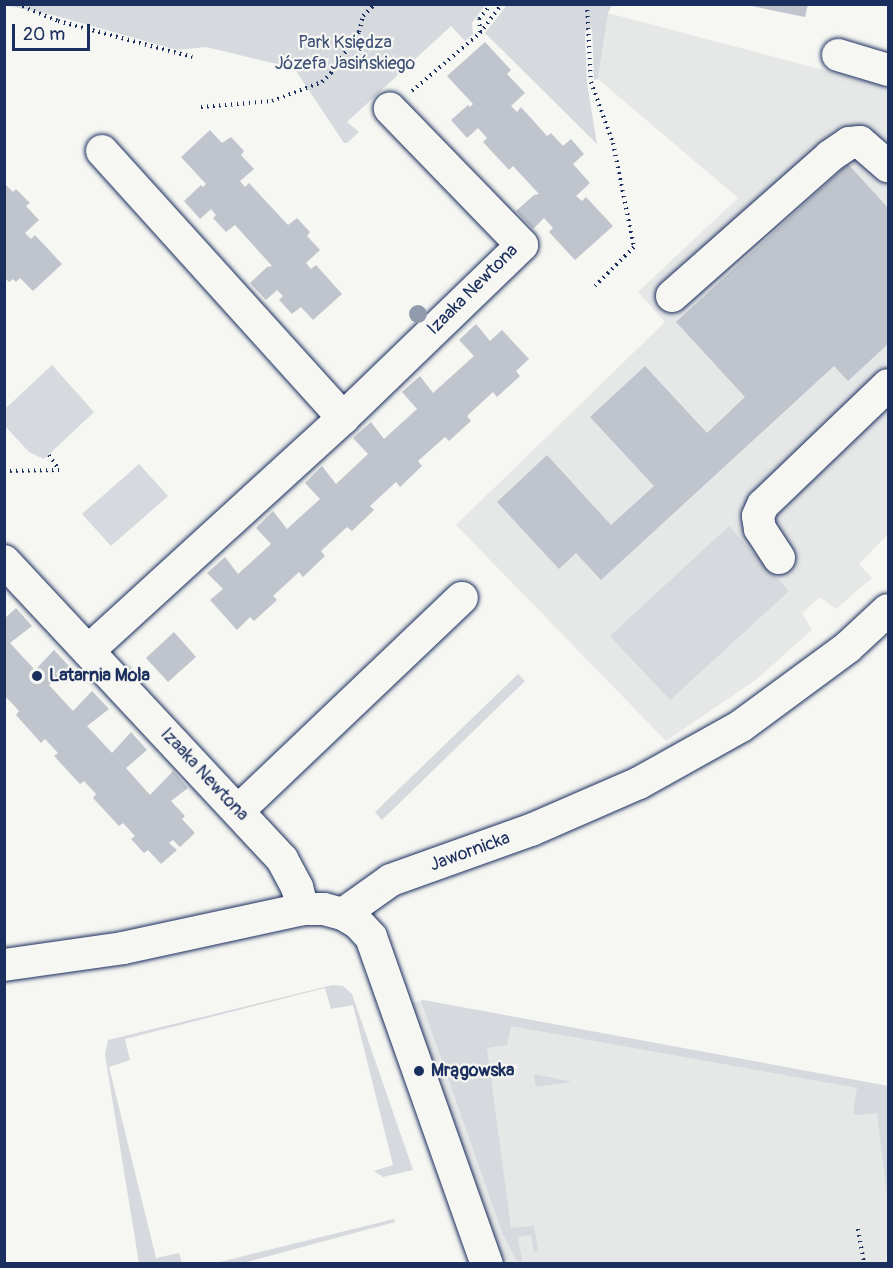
<!DOCTYPE html>
<html>
<head>
<meta charset="utf-8">
<style>
	body { margin:0 }
	#map { position:relative; width:893px; height:1268px; overflow:hidden; background:#f6f6f2; font-family:Pangolin,sans-serif }
	div>[style] { position:absolute }
	[style*='--x'] { left:calc(var(--x)*1px); top:calc(var(--y)*1px); width:calc(var(--w)*1px); rotate:calc(var(--a)*1deg) }
	.built>* { inset:0; background:#e6e7e7 }
	.green>* { inset:0; background:#d6d9dd }
	.building>* { inset:0; background:#c0c4cd }
	.path>* { height:4px; margin-top:-2px; transform-origin:0; background:repeating-linear-gradient(90deg,#1b2f5e 0 1.5px,transparent 0 6px) }
	.roads { filter:drop-shadow(0 0 2px #1b2f5e) drop-shadow(0 0 2px #1b2f5e) }
	.minor>* { height:32px; margin:-16px; padding:0 16px; transform-origin:16px; border-radius:16px; background:#f6f6f2 }
	.trees>* { width:18px; height:18px; margin:-9px; border-radius:50%; background:#929bae }
	.dots>* { width:16px; height:16px; translate:-50% -50%; box-sizing:border-box; border:3px solid #f6f6f2; border-radius:50% }
	span { translate:-50% -50%; white-space:nowrap; text-align:center; line-height:1.15; -webkit-text-stroke:4.5px #f6f6f2; paint-order:stroke }
	.park-label { font-size:18px; color:#405177 }
	.street-label { font-size:18px; color:#1b2f5e }
	.poi-label { font-size:18px; color:#1b2f5e; font-weight:700 }
	.left { translate:0 -50%; text-align:left }
	.frame { position:absolute; inset:0; border:6px solid #1b2f5e; pointer-events:none }
	.scale { position:absolute; left:12px; top:24px; width:78px; height:27px; box-sizing:border-box; border:3px solid #1b2f5e; border-top:0; padding-left:8px; font-size:18px; line-height:21px; white-space:nowrap; color:#1b2f5e; -webkit-text-stroke:4px #f6f6f2; paint-order:stroke }
</style>
</head>
<body>
<div id="map">
	<div class="built">
		<div style="clip-path:polygon(608px 13px,888px 87px,888px 534px,859px 564px,872px 578px,836px 609px,820px 597px,802px 613px,812px 630px,757px 679px,666px 741px,456px 525px,665px 322px,638px 292px,738px 198px,598px 79px)"></div>
		<div style="clip-path:polygon(423px 1000px,888px 1086px,888px 1263px,510px 1263px,501px 1255px,409px 1004px)"></div>
	</div>
	<div class="green">
		<div style="clip-path:polygon(4px 5px,5px 4px,485px 5px,472px 23px,473px 34px,465px 41px,451px 26px,347px 122px,359px 132px,347px 143px,344px 143px,294px 68px,206px 47px,177px 50px,53px 15px)"></div>
		<div style="clip-path:polygon(507px 5px,612px 5px,608px 13px,598px 79px,594px 80px,592px 27px,585px 32px,587px 83px,597px 144px,485px 33px)"></div>
		<div style="clip-path:polygon(52px 365px,94px 412px,44px 459px,29px 452px,5px 426px,5px 409px)"></div>
		<div style="clip-path:polygon(139px 464px,168px 496px,111px 546px,82px 514px)"></div>
		<div style="clip-path:polygon(729px 526px,789px 591px,670px 700px,610px 636px)"></div>
		<div style="clip-path:polygon(518px 674px,525px 681px,382px 820px,375px 812px)"></div>
		<div style="clip-path:polygon(333px 985px,343px 986px,352px 994px,413px 1170px,383px 1177px,374px 1171px,393px 1165px,353px 1005px,331px 1009px,325px 988px,125px 1039px,130px 1060px,109px 1067px,156px 1258px,179px 1253px,182px 1263px,139px 1263px,105px 1055px,108px 1040px)"></div>
		<div style="clip-path:polygon(423px 1000px,888px 1086px,888px 1201px,877px 1113px,857px 1115px,853px 1113px,857px 1088px,511px 1026px,507px 1045px,487px 1048px,511px 1228px,534px 1226px,538px 1251px,534px 1252px,531px 1235px,518px 1237px,522px 1261px,517px 1261px,503px 1235px,421px 1001px)"></div>
		<div style="clip-path:polygon(534px 1074px,572px 1082px,536px 1087px)"></div>
		<div style="clip-path:polygon(394px 1219px,395px 1222px,243px 1263px,216px 1263px)"></div>
	</div>
	<div class="building">
		<div style="clip-path:polygon(742px 4px,808px 4px,805px 17px)"></div>
		<div style="clip-path:polygon(485px 42px,511px 70px,507px 74px,525px 93px,511px 106px,517px 112px,521px 107px,547px 136px,551px 133px,563px 146px,571px 139px,584px 154px,573px 164px,590px 183px,576px 196px,582px 201px,586px 197px,613px 226px,575px 260px,549px 232px,553px 228px,544px 218px,533px 229px,516px 211px,534px 195px,539px 194px,513px 166px,509px 170px,483px 142px,487px 138px,478px 128px,467px 138px,451px 120px,468px 105px,470px 107px,473px 104px,447px 76px)"></div>
		<div style="clip-path:polygon(210px 130px,222px 143px,231px 137px,244px 151px,241px 155px,254px 169px,240px 181px,245px 187px,249px 183px,288px 225px,297px 218px,310px 232px,307px 236px,320px 250px,306px 263px,311px 269px,316px 265px,342px 294px,313px 320px,301px 307px,292px 314px,279px 300px,283px 296px,277px 290px,266px 300px,250px 283px,267px 267px,272px 266px,235px 225px,226px 232px,213px 218px,216px 215px,211px 209px,200px 219px,184px 201px,201px 185px,203px 187px,206px 184px,181px 157px)"></div>
		<div style="clip-path:polygon(848px 164px,888px 208px,888px 344px,848px 381px,834px 366px,601px 580px,576px 553px,559px 569px,497px 502px,547px 455px,611px 525px,654px 486px,590px 417px,645px 366px,707px 433px,745px 397px,676px 322px)"></div>
		<div style="clip-path:polygon(4px 183px,13px 192px,16px 189px,30px 203px,26px 206px,39px 220px,25px 233px,31px 239px,35px 235px,62px 264px,33px 291px,20px 278px,16px 282px,13px 279px,9px 282px,4px 277px)"></div>
		<div style="clip-path:polygon(476px 324px,490px 341px,502px 330px,529px 359px,516px 371px,520px 376px,497px 397px,493px 392px,467px 416px,471px 421px,449px 441px,445px 437px,418px 461px,422px 466px,400px 487px,396px 482px,370px 506px,374px 510px,352px 531px,347px 527px,321px 551px,325px 556px,303px 577px,299px 572px,273px 596px,277px 600px,254px 621px,250px 617px,237px 630px,210px 600px,223px 589px,207px 573px,225px 557px,238px 574px,271px 544px,256px 528px,273px 511px,287px 529px,320px 499px,305px 483px,322px 466px,336px 484px,368px 454px,353px 438px,371px 422px,384px 439px,417px 409px,402px 392px,420px 376px,433px 393px,474px 356px,459px 340px)"></div>
		<div style="clip-path:polygon(16px 608px,32px 626px,10px 643px,35px 670px,54px 650px,70px 667px,49px 685px,73px 711px,92px 691px,109px 709px,87px 726px,112px 753px,131px 732px,147px 750px,126px 768px,150px 795px,173px 771px,188px 788px,171px 801px,185px 816px,182px 819px,195px 833px,180px 847px,173px 840px,169px 843px,177px 850px,161px 864px,148px 850px,144px 853px,131px 839px,135px 836px,123px 823px,119px 826px,93px 798px,96px 794px,84px 781px,80px 784px,54px 756px,58px 753px,45px 739px,41px 743px,16px 715px,19px 711px,7px 698px,4px 700px,4px 619px)"></div>
		<div style="clip-path:polygon(174px 632px,196px 657px,168px 682px,146px 658px)"></div>
	</div>
	<div class="path">
		<div style="--x:17;--y:4;--w:44;--a:22.5"></div>
		<div style="--x:58;--y:21;--w:139;--a:15"></div>
		<div style="--x:587;--y:4;--w:78;--a:87.1"></div>
		<div style="--x:591;--y:82;--w:65;--a:70.2"></div>
		<div style="--x:613;--y:143;--w:106;--a:78.6"></div>
		<div style="--x:634;--y:247;--w:55;--a:135"></div>
		<div style="--x:480;--y:32;--w:13;--a:-94"></div>
		<div style="--x:479;--y:19;--w:19;--a:-51"></div>
		<div style="--x:412;--y:91;--w:89;--a:-40.5"></div>
		<div style="--x:480;--y:33;--w:36;--a:-53"></div>
		<div style="--x:201;--y:107;--w:71;--a:-4.8"></div>
		<div style="--x:272;--y:101;--w:53;--a:-20.8"></div>
		<div style="--x:322;--y:82;--w:13;--a:-45"></div>
		<div style="--x:331;--y:73;--w:50;--a:-55.7"></div>
		<div style="--x:359;--y:32;--w:16;--a:-76"></div>
		<div style="--x:363;--y:16;--w:17;--a:-45"></div>
		<div style="--x:49;--y:455;--w:18;--a:56"></div>
		<div style="--x:4;--y:471;--w:55;--a:-1"></div>
		<div style="--x:858;--y:1229;--w:36;--a:80"></div>
	</div>
	<div class="roads">
		<div class="minor">
			<div style="--x:838;--y:55;--w:52;--a:16.7"></div>
			<div style="--x:102;--y:151;--w:360;--a:47.9"></div>
			<div style="--x:672;--y:296;--w:211;--a:-41.5"></div>
			<div style="--x:830;--y:156;--w:23;--a:-34"></div>
			<div style="--x:849;--y:143;--w:11;--a:-5"></div>
			<div style="--x:860;--y:142;--w:37;--a:41"></div>
			<div style="--x:779;--y:558;--w:35;--a:-123"></div>
			<div style="--x:760;--y:529;--w:13;--a:-99"></div>
			<div style="--x:758;--y:516;--w:12;--a:-66"></div>
			<div style="--x:763;--y:505;--w:173;--a:-43.8"></div>
			<div style="--x:4;--y:561;--w:408;--a:47"></div>
			<div style="--x:282;--y:859;--w:32;--a:62"></div>
			<div style="--x:297;--y:887;--w:23;--a:75"></div>
			<div style="--x:88;--y:651;--w:345;--a:-42.4"></div>
			<div style="--x:343;--y:418;--w:249;--a:-44"></div>
			<div style="--x:522;--y:245;--w:190;--a:-134.1"></div>
			<div style="--x:238;--y:811;--w:309;--a:-43.6"></div>
			<div style="--x:343;--y:914;--w:59;--a:-35.3"></div>
			<div style="--x:391;--y:880;--w:149;--a:-19.7"></div>
			<div style="--x:531;--y:830;--w:118;--a:-23.5"></div>
			<div style="--x:639;--y:783;--w:117;--a:-29.2"></div>
			<div style="--x:741;--y:726;--w:133;--a:-36.4"></div>
			<div style="--x:848;--y:647;--w:54;--a:-42.8"></div>
			<div style="--x:4;--y:965;--w:120;--a:-8.1"></div>
			<div style="--x:123;--y:948;--w:184;--a:-12.2"></div>
			<div style="--x:303;--y:909;--w:21;--a:0"></div>
			<div style="--x:324;--y:909;--w:20;--a:15"></div>
			<div style="--x:343;--y:914;--w:17;--a:31"></div>
			<div style="--x:358;--y:923;--w:19;--a:47"></div>
			<div style="--x:371;--y:937;--w:347;--a:70.5"></div>
		</div>
	</div>
	<div class="trees">
		<div style="left:418px;top:314px"></div>
	</div>
	<div class="dots">
		<div style="left:37px;top:676px;background:#1b2f5e"></div>
		<div style="left:419px;top:1071px;background:#1b2f5e"></div>
	</div>
	<div class="park-label">
		<span style="left:345px;top:54px">Park Księdza<br>Józefa Jasińskiego</span>
	</div>
	<div class="street-label">
		<span style="left:473px;top:290px;rotate:-45deg">Izaaka Newtona</span>
		<span style="left:204px;top:775px;rotate:47deg">Izaaka Newtona</span>
		<span style="left:470px;top:852px;rotate:-20deg">Jawornicka</span>
	</div>
	<div class="poi-label">
		<span class="left" style="left:49px;top:676px">Latarnia Mola</span>
		<span class="left" style="left:431px;top:1071px">Mrągowska</span>
	</div>
	<div class="frame"></div>
	<div class="scale">20 m</div>
</div>
</body>
</html>
